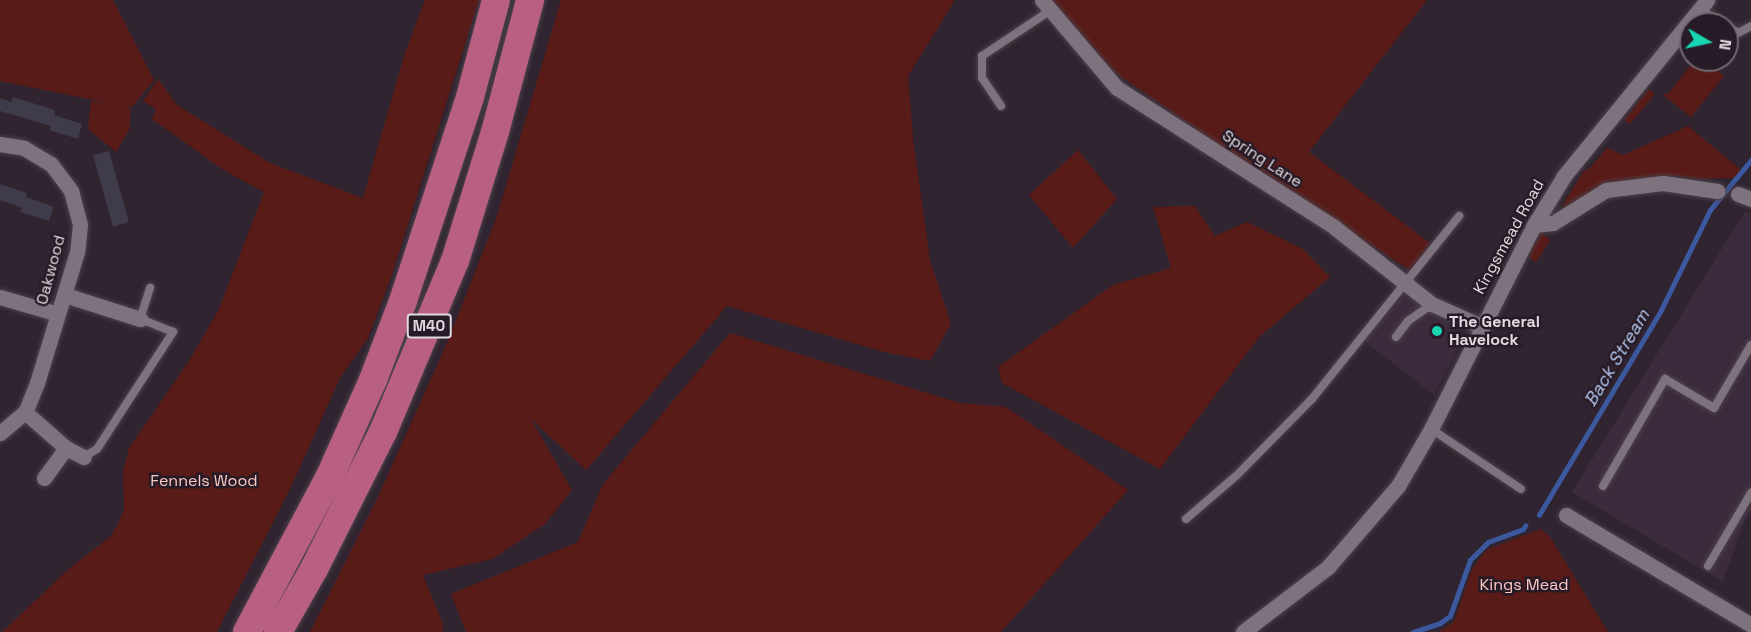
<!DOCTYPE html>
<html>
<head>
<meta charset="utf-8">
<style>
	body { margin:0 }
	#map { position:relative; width:1751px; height:632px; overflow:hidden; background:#2f242f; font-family:"Space Grotesk",sans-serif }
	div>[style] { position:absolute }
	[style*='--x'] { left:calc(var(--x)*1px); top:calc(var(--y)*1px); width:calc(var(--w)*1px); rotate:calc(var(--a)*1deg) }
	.built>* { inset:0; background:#3c2b3c }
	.green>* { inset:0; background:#591b17 }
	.stream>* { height:4.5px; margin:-2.25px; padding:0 2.25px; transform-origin:2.25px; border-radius:2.25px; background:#3c589f }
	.building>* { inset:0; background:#3f3b4a }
	.roads { filter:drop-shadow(0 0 2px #4c424c) drop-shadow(0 0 2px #4c424c) }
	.lane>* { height:8px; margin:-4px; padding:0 4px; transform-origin:4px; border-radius:4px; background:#7f727f }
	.street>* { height:15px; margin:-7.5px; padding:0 7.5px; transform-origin:7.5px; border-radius:7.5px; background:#7f727f }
	.highway>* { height:28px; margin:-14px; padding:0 14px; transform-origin:14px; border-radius:14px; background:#b85f82 }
	.dots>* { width:16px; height:16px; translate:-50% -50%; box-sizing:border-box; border:3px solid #261b26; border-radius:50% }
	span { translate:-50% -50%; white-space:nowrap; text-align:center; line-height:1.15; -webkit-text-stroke:5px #261b26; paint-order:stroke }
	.shield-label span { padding:2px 4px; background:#261b26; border:2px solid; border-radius:4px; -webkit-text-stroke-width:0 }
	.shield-label { font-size:15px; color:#e1d9e1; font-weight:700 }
	.street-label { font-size:16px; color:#e1d9e1 }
	.poi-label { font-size:16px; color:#e1d9e1; font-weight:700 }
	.left { translate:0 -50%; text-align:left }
	.park-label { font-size:16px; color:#fcc8c2 }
	.water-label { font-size:18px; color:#b5c8f0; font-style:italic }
	.north { position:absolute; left:1679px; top:12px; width:60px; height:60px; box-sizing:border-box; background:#261b26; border:2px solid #716771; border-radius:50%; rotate:99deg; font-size:16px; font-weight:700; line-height:24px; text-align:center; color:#e1d9e1 }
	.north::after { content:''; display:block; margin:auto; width:21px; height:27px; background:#18d5b2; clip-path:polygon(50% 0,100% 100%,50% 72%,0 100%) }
</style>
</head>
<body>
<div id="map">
	<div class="built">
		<div style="clip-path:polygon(1745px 211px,1751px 214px,1751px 515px,1744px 522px,1723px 582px,1572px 492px)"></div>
		<div style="clip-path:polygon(1405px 292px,1445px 312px,1459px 327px,1459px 347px,1434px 395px,1364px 341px)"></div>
	</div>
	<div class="green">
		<div style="clip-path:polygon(0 0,113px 0,154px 80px,132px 107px,125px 106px,131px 109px,129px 130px,116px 152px,88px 129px,91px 101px,109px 103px,0 81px)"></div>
		<div style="clip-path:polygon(425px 0,479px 0,392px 275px,368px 338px,340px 378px,290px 489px,217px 632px,2px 632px,71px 567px,110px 537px,118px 524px,124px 509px,123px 472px,129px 448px,189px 361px,219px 309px,264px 192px,225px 171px,152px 119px,156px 109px,143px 101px,158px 79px,177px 105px,270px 163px,363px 198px,405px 53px)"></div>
		<div style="clip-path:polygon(561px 0,955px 0,908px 76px,913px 138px,930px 260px,951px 324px,930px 361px,884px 352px,727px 306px,586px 470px,531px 419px,572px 490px,545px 524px,492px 559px,423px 575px,442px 621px,443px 632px,310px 632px,377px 499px,447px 343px,496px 219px)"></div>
		<div style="clip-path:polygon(1051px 0,1427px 0,1309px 152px,1430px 243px,1411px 271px,1252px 168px,1116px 73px)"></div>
		<div style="clip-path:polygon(1695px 60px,1704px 60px,1724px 76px,1691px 117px,1662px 94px,1668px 94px)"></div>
		<div style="clip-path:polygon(1649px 89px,1655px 94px,1630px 124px,1624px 120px)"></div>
		<div style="clip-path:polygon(1688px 126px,1740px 169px,1739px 174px,1733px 178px,1699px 179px,1678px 176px,1644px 178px,1566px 209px,1562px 206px,1583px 172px,1591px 167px,1607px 148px,1623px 155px)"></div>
		<div style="clip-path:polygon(1078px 150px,1117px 199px,1073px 248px,1029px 195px)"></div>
		<div style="clip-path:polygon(1195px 206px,1215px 236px,1247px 222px,1303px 249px,1330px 277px,1259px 337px,1160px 469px,1002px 383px,998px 367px,1113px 285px,1171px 268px,1153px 207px)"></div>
		<div style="clip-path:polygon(1542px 233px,1550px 240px,1536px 262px,1530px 258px,1530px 253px)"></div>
		<div style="clip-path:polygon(730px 333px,960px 403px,1006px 407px,1128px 490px,1001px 632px,466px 632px,451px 594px,578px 542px,603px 484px)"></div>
		<div style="clip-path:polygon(1541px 529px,1550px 537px,1608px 632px,1439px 632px,1454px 622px,1472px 570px,1486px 550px)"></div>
	</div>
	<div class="stream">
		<div style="--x:1539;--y:515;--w:239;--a:-59.2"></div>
		<div style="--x:1661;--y:310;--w:111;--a:-63.9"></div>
		<div style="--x:1710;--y:210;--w:65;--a:-50.6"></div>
		<div style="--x:1413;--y:632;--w:28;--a:-18"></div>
		<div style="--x:1440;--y:623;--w:12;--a:-35"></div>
		<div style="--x:1450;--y:616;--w:59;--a:-70.3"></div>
		<div style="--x:1470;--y:560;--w:25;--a:-45"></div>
		<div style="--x:1488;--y:542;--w:37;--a:-20"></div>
		<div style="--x:1523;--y:529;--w:4;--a:-56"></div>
	</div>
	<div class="building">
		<div style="clip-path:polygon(13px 97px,55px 110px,54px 115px,82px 124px,78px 139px,49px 130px,51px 126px,0 111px,0 98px,11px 102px)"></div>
		<div style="clip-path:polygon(109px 151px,129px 222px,113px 227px,93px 155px)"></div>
		<div style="clip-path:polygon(0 184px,27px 193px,26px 197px,54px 207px,49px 221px,20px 212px,22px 208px,0 200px)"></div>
	</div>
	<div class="roads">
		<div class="lane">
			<div style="--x:1700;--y:9;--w:27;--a:33"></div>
			<div style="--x:1727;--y:26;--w:13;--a:32"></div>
			<div style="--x:1738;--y:33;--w:15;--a:-28"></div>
			<div style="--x:1001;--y:106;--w:34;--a:-124"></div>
			<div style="--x:982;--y:78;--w:22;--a:-90"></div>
			<div style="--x:982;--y:56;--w:83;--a:-33.7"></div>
			<div style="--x:1396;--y:337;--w:20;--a:-53"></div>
			<div style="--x:1408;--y:321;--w:29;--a:-35"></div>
			<div style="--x:1431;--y:429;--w:108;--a:33.7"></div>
			<div style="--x:84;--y:457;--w:15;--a:-32"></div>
			<div style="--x:97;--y:449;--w:140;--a:-57"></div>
			<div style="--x:173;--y:332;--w:35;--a:-158"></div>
			<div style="--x:140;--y:319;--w:33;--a:-72"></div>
			<div style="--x:1603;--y:486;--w:124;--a:-59.9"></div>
			<div style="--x:1665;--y:379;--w:57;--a:30.6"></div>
			<div style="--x:1714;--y:408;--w:73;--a:-59.6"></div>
			<div style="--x:1186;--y:519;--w:67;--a:-40.8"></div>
			<div style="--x:1237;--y:475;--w:107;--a:-45.4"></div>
			<div style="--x:1312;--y:399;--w:235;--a:-51.2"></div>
			<div style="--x:1708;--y:566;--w:85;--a:-59.5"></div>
		</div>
		<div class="street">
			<div style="--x:1042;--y:0;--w:116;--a:49.6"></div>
			<div style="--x:1117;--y:88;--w:258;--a:32.6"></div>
			<div style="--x:1334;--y:227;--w:125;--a:38.2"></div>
			<div style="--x:1432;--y:304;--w:54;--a:24.2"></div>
			<div style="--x:0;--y:144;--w:24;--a:9"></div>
			<div style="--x:24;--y:148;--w:31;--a:31"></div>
			<div style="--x:51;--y:164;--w:34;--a:53"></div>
			<div style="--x:71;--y:191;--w:35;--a:75"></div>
			<div style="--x:80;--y:225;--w:27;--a:96"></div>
			<div style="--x:77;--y:252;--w:137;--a:107"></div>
			<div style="--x:37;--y:383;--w:31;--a:112"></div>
			<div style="--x:25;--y:412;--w:33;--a:140"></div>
			<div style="--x:1738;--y:194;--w:14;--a:21"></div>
			<div style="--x:1534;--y:225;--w:19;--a:-6"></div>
			<div style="--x:1553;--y:223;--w:62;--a:-31.9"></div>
			<div style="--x:1606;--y:190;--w:57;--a:-7"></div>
			<div style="--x:1663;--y:183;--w:55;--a:8.4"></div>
			<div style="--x:65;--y:295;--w:79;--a:17.7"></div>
			<div style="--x:0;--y:297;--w:60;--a:16.3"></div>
			<div style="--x:25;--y:412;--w:55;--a:41.3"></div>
			<div style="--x:66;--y:448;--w:20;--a:27"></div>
			<div style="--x:44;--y:478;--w:37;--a:-54"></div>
			<div style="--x:1566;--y:515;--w:215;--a:30.7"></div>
			<div style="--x:1243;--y:632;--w:107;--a:-37.4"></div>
			<div style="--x:1328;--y:567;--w:107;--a:-49.2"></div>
			<div style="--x:1398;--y:486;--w:66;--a:-59.9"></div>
			<div style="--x:1431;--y:429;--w:229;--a:-63.2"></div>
			<div style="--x:1534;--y:225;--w:57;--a:-58.5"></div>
			<div style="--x:1564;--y:176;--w:227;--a:-50.9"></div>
		</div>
		<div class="highway">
			<div style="--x:247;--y:632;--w:177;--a:-62"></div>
			<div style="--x:330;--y:476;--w:105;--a:-65.9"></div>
			<div style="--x:373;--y:380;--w:85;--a:-69.2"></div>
			<div style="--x:403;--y:301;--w:215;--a:-71.8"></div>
			<div style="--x:470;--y:97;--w:100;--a:-75"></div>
			<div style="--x:278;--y:632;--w:73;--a:-60.3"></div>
			<div style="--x:314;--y:569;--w:153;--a:-63.3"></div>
			<div style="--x:383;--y:432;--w:186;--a:-67.2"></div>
			<div style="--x:455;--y:261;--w:135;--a:-72.8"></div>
			<div style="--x:495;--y:132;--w:137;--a:-75.1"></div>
		</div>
	</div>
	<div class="dots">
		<div style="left:1437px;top:331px;background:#18d5b2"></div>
	</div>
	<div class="shield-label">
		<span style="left:429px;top:326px">M40</span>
	</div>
	<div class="street-label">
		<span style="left:1262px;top:159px;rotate:33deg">Spring Lane</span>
		<span style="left:1509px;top:237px;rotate:-61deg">Kingsmead Road</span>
		<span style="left:51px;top:270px;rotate:-75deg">Oakwood</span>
	</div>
	<div class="poi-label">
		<span class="left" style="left:1449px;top:331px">The General<br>Havelock</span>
	</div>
	<div class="park-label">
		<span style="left:204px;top:481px">Fennels Wood</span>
		<span style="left:1524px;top:585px">Kings Mead</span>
	</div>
	<div class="water-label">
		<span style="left:1617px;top:358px;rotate:-59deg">Back Stream</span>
	</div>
	<div class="north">N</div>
</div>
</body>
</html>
